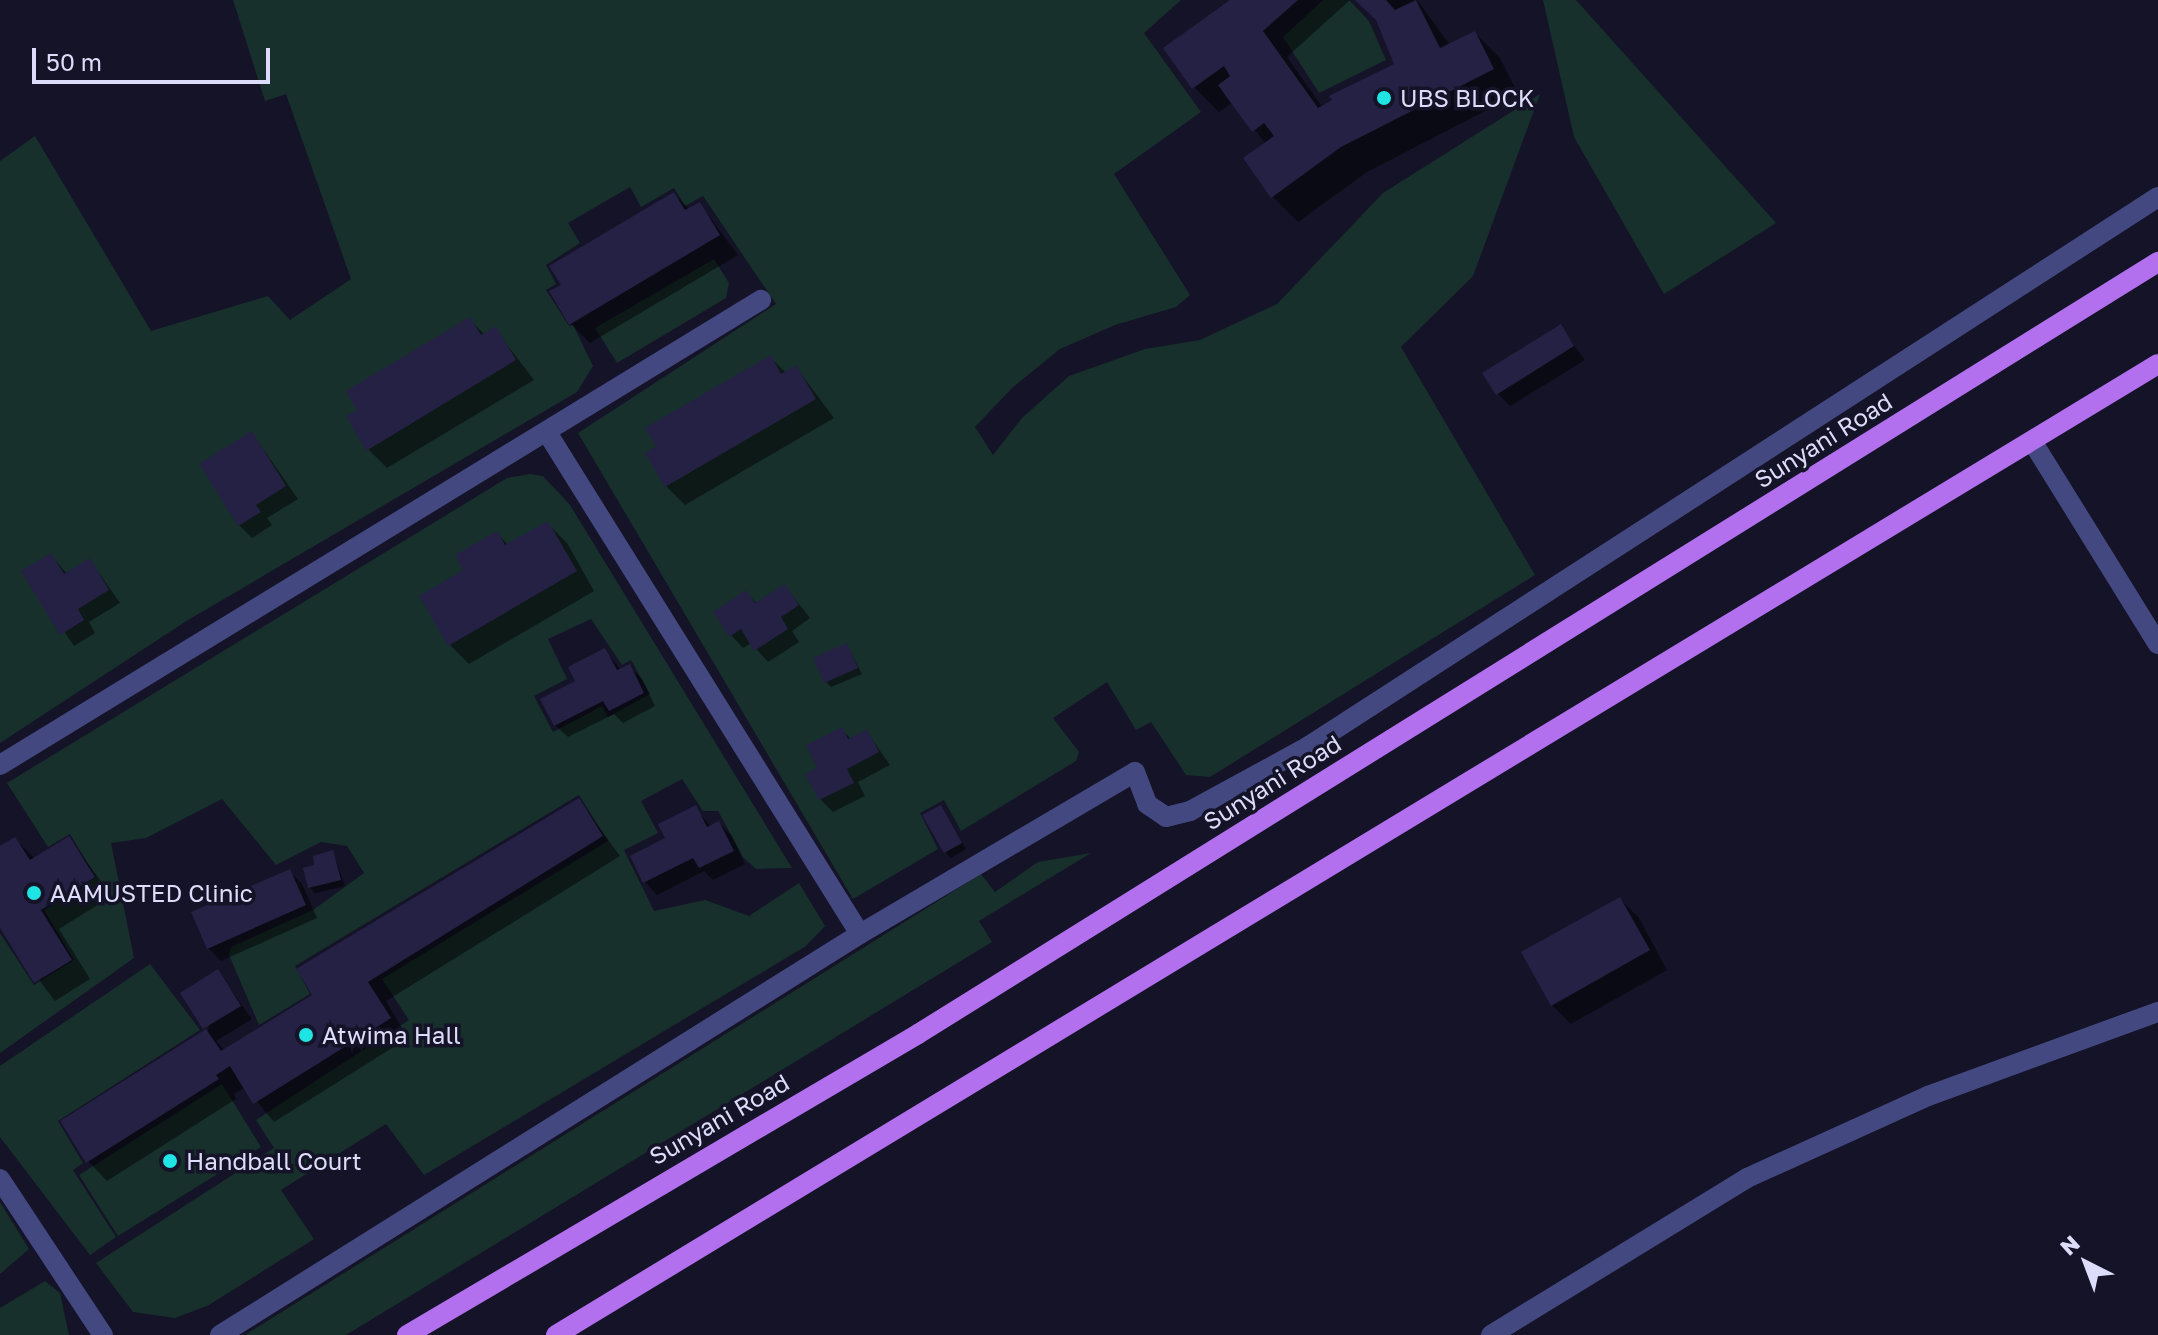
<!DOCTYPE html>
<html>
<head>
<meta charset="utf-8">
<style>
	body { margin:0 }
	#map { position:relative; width:2158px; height:1335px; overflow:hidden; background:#141327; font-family:"Golos Text",sans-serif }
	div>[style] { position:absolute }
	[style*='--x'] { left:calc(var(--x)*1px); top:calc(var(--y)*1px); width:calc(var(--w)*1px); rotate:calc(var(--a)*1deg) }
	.green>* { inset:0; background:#17302c }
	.shadow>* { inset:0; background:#0007 }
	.building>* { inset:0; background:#252145 }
	.minor>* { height:20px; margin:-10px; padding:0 10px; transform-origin:10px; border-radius:10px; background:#444880 }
	.major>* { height:20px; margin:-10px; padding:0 10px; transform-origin:10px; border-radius:10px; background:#b270ee }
	.dots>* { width:22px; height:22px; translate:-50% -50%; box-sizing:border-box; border:4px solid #141327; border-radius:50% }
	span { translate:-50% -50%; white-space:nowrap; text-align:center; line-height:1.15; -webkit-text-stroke:7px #141327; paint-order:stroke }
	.poi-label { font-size:24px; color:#ddddfb }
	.left { translate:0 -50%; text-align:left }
	.street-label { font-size:24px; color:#ddddfb }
	.north { position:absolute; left:2046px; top:1223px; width:80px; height:80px; -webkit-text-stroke:6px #141327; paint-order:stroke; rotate:318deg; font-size:22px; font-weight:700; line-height:32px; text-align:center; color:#ddddfb }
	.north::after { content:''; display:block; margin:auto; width:28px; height:36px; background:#ddddfb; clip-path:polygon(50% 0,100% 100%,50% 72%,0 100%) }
	.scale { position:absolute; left:32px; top:48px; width:238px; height:36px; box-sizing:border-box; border:4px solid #ddddfb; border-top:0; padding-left:10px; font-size:24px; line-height:28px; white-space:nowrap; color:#ddddfb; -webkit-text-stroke:6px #141327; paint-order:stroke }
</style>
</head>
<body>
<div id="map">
	<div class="green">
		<div style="clip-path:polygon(233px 0,1181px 0,1144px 33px,1201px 112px,1114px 174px,1190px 295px,1176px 307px,1115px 325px,1060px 349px,1012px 388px,975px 427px,993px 455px,1022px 418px,1069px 376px,1145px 349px,1200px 340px,1277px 304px,1383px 193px,1540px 94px,1473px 276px,1401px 347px,1535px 575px,1210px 777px,1186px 775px,1151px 722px,1136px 730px,1107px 682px,1053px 718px,1079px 752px,1076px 761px,961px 831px,944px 800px,920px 813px,938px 849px,853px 899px,578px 433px,776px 304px,703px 196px,685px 206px,674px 188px,641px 207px,630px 187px,568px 223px,580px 243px,546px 265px,556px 284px,546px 290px,569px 326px,573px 325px,593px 366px,577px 392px,188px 620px,0 743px,0 161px,35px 136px,151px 331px,268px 296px,290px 320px,351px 279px,286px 94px,265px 101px)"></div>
		<div style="clip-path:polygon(1323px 0,1349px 0,1369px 21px,1386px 60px,1319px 93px,1283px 37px)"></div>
		<div style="clip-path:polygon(1543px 0,1576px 0,1776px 223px,1664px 294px,1574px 137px)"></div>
		<div style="clip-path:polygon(714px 259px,729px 283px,726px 298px,617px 363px,595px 328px)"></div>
		<div style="clip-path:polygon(evenodd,530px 474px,543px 476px,570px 505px,792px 868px,756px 869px,743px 857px,718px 811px,703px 811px,682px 779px,641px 801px,658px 833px,624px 850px,654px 911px,705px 900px,749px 916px,799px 883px,825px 926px,806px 946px,424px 1175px,386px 1124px,281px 1190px,314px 1239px,209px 1305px,175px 1318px,133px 1312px,96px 1263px,274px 1148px,256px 1120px,409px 1020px,382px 979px,608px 841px,579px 795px,295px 966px,310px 994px,259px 1025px,229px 955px,231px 947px,313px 910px,364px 873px,347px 846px,321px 842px,276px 865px,222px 799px,146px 838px,111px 843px,134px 958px,0 1053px,0 933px,34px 985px,74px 960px,44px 910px,96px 877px,70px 834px,48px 847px,7px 783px,507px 478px,530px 474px,591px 619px,622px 665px,631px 660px,650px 694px,608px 717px,602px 706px,553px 732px,534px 696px,567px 679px,548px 639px,591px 619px)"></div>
		<div style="clip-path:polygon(1091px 853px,979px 921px,992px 942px,346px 1335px,245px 1335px,981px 874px,995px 892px,1038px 862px)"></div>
		<div style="clip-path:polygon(150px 964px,200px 1030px,58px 1121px,83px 1163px,73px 1170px,116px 1237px,90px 1255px,0 1137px,0 1066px)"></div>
		<div style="clip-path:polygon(222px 1084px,261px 1147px,118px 1236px,79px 1175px)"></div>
		<div style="clip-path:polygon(0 1202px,29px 1249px,0 1274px)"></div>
		<div style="clip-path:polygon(45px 1281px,60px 1293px,69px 1335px,0 1335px,0 1308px)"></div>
	</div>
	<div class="shadow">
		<div style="clip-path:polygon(1232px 0,1350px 0,1287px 57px,1323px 108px,1397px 65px,1377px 19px,1359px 0,1417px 0,1450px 45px,1475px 33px,1500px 58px,1518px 94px,1367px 172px,1298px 222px,1273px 197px,1266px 144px,1233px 102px,1219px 112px,1194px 87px)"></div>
		<div style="clip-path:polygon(674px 194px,690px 210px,700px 204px,738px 255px,590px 343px,571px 324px,563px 285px)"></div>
		<div style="clip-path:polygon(469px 319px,485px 335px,495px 329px,534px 380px,387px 468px,368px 449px)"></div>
		<div style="clip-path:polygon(1560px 327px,1585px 360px,1510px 406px,1498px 394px)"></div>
		<div style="clip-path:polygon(770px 357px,786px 373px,796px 367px,834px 418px,685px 505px,666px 486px)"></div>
		<div style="clip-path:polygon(252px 433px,298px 499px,267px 518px,272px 525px,252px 538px,239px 525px)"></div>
		<div style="clip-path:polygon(548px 524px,567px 543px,594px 591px,469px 664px,450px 645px,465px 571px,497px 533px,509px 546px)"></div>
		<div style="clip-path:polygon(51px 555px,67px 574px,90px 560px,120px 603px,89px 622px,95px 633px,74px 646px,24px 572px)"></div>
		<div style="clip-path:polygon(785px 586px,810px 618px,792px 631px,799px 642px,768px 662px,751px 643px,743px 648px,731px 635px,746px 592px,757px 604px)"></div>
		<div style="clip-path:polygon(847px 645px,862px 674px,831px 687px,826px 682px)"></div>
		<div style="clip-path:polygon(605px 651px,621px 670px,629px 666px,642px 679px,655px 706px,623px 723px,614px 714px,568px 737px,555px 725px,578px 682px)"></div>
		<div style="clip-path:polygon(841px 729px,852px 740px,867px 732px,890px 765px,858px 782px,865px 796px,833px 812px,820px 799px,820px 768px)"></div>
		<div style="clip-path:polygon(579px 800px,620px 856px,386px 1001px,408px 1038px,274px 1122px,245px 1087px,234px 1094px,236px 1099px,107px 1181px,88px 1161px,63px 1122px,208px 1031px,218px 972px,252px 1019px,216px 1041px,225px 1051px,315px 995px)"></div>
		<div style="clip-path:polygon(941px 807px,966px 849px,951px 858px,945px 852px)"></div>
		<div style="clip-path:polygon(695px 808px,711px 827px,719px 823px,732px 836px,745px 864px,713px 880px,704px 871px,657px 895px,645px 882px,668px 839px)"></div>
		<div style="clip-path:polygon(69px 838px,112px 896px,59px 929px,90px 979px,55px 1001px,0 928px,0 849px,15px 839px,35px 859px)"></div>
		<div style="clip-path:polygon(333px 853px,345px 886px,315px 893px,309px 887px,317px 866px)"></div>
		<div style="clip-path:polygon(289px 871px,302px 884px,317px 918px,221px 961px,208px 948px)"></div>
		<div style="clip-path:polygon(1620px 899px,1639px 918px,1667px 970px,1571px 1024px,1552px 1005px)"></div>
	</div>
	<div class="building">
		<div style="clip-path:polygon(1230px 0,1298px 0,1263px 31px,1318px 108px,1332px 100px,1329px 96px,1394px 64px,1376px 20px,1355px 0,1386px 0,1395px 10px,1416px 0,1440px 48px,1475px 31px,1494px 69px,1341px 147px,1271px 198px,1243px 158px,1274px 136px,1264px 123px,1252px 132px,1218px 85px,1230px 76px,1224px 66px,1192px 89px,1163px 48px)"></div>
		<div style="clip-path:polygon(674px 192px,685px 210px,700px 202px,720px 235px,569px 325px,549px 291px,561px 285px,549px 266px)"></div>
		<div style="clip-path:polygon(470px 317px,481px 335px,496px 326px,516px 360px,366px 451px,346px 416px,357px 410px,346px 391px)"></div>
		<div style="clip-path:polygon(1561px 324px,1574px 346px,1496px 395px,1482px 373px)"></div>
		<div style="clip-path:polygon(771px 355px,781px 374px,796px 365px,816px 399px,665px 487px,645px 453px,656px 446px,645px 428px)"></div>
		<div style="clip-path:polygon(252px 431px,286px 486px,256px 505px,261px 512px,238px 526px,199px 464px)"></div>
		<div style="clip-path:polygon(548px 521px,577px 571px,448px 646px,419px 596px,463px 570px,455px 555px,497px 531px,505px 545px)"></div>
		<div style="clip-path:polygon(51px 553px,64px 574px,90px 558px,109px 590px,78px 609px,84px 620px,60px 635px,21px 571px)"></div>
		<div style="clip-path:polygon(785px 584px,799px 605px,781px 617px,788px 629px,754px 651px,741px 629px,729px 637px,713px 612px,746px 590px,755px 603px)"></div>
		<div style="clip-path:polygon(847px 643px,858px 668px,824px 683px,813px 658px)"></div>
		<div style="clip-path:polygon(605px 648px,617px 670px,630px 664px,644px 693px,609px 711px,603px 701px,554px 726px,540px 699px,575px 681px,568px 667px)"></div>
		<div style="clip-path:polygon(842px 727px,848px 739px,867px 729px,879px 752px,847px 769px,854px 783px,819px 800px,805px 774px,817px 768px,806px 745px)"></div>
		<div style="clip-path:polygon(579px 798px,603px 836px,368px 982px,391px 1018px,253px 1104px,230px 1066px,216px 1075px,219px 1079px,86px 1163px,60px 1121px,206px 1029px,221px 1051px,312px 995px,296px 969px)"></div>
		<div style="clip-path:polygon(696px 805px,707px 827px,719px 821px,734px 851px,699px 868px,693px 858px,643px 883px,630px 856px,665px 838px,658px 824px)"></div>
		<div style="clip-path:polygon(941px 805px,962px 843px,944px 853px,922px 815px)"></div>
		<div style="clip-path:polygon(69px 836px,95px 877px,41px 910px,72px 960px,34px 983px,0 928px,0 846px,15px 837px,30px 860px)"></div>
		<div style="clip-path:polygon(333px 850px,341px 880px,308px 888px,303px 868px,314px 865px,313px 856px)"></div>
		<div style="clip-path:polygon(290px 869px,306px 905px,207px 949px,191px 912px)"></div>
		<div style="clip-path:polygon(1620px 897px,1650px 950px,1551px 1006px,1521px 952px)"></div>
		<div style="clip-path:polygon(218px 969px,241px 1006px,203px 1029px,180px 993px)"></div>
	</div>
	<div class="minor">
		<div style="--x:548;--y:434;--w:589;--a:58.04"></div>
		<div style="--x:2032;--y:441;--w:239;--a:58.2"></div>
		<div style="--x:0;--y:765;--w:892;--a:-31.43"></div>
		<div style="--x:0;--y:1179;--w:187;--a:56.6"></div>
		<div style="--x:220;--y:1335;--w:755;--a:-32.07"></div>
		<div style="--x:860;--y:934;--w:319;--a:-30.5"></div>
		<div style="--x:1135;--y:772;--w:34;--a:69"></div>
		<div style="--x:1147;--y:804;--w:23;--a:34"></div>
		<div style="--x:1166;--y:817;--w:25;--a:-14"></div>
		<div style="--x:1190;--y:811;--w:136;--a:-28.6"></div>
		<div style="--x:1309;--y:746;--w:1011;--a:-32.89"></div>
		<div style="--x:1491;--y:1335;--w:300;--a:-31.5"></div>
		<div style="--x:1747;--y:1178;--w:199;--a:-24.4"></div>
		<div style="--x:1928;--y:1096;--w:245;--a:-20.1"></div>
	</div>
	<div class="major">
		<div style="--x:407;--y:1335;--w:593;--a:-30.5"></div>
		<div style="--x:918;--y:1034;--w:1461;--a:-31.91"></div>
		<div style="--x:556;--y:1335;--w:1873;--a:-31.22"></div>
	</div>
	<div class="dots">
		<div style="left:1384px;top:98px;background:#1fe4e3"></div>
		<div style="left:34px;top:893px;background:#1fe4e3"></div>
		<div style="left:306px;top:1035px;background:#1fe4e3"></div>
		<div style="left:170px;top:1161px;background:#1fe4e3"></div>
	</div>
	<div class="poi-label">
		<span class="left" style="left:1400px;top:98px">UBS BLOCK</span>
		<span class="left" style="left:50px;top:893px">AAMUSTED Clinic</span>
		<span class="left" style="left:322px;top:1035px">Atwima Hall</span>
		<span class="left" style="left:186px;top:1161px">Handball Court</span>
	</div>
	<div class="street-label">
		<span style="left:1823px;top:440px;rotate:-32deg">Sunyani Road</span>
		<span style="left:1272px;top:782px;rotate:-32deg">Sunyani Road</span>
		<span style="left:719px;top:1119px;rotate:-30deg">Sunyani Road</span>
	</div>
	<div class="north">N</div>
	<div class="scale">50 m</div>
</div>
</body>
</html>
